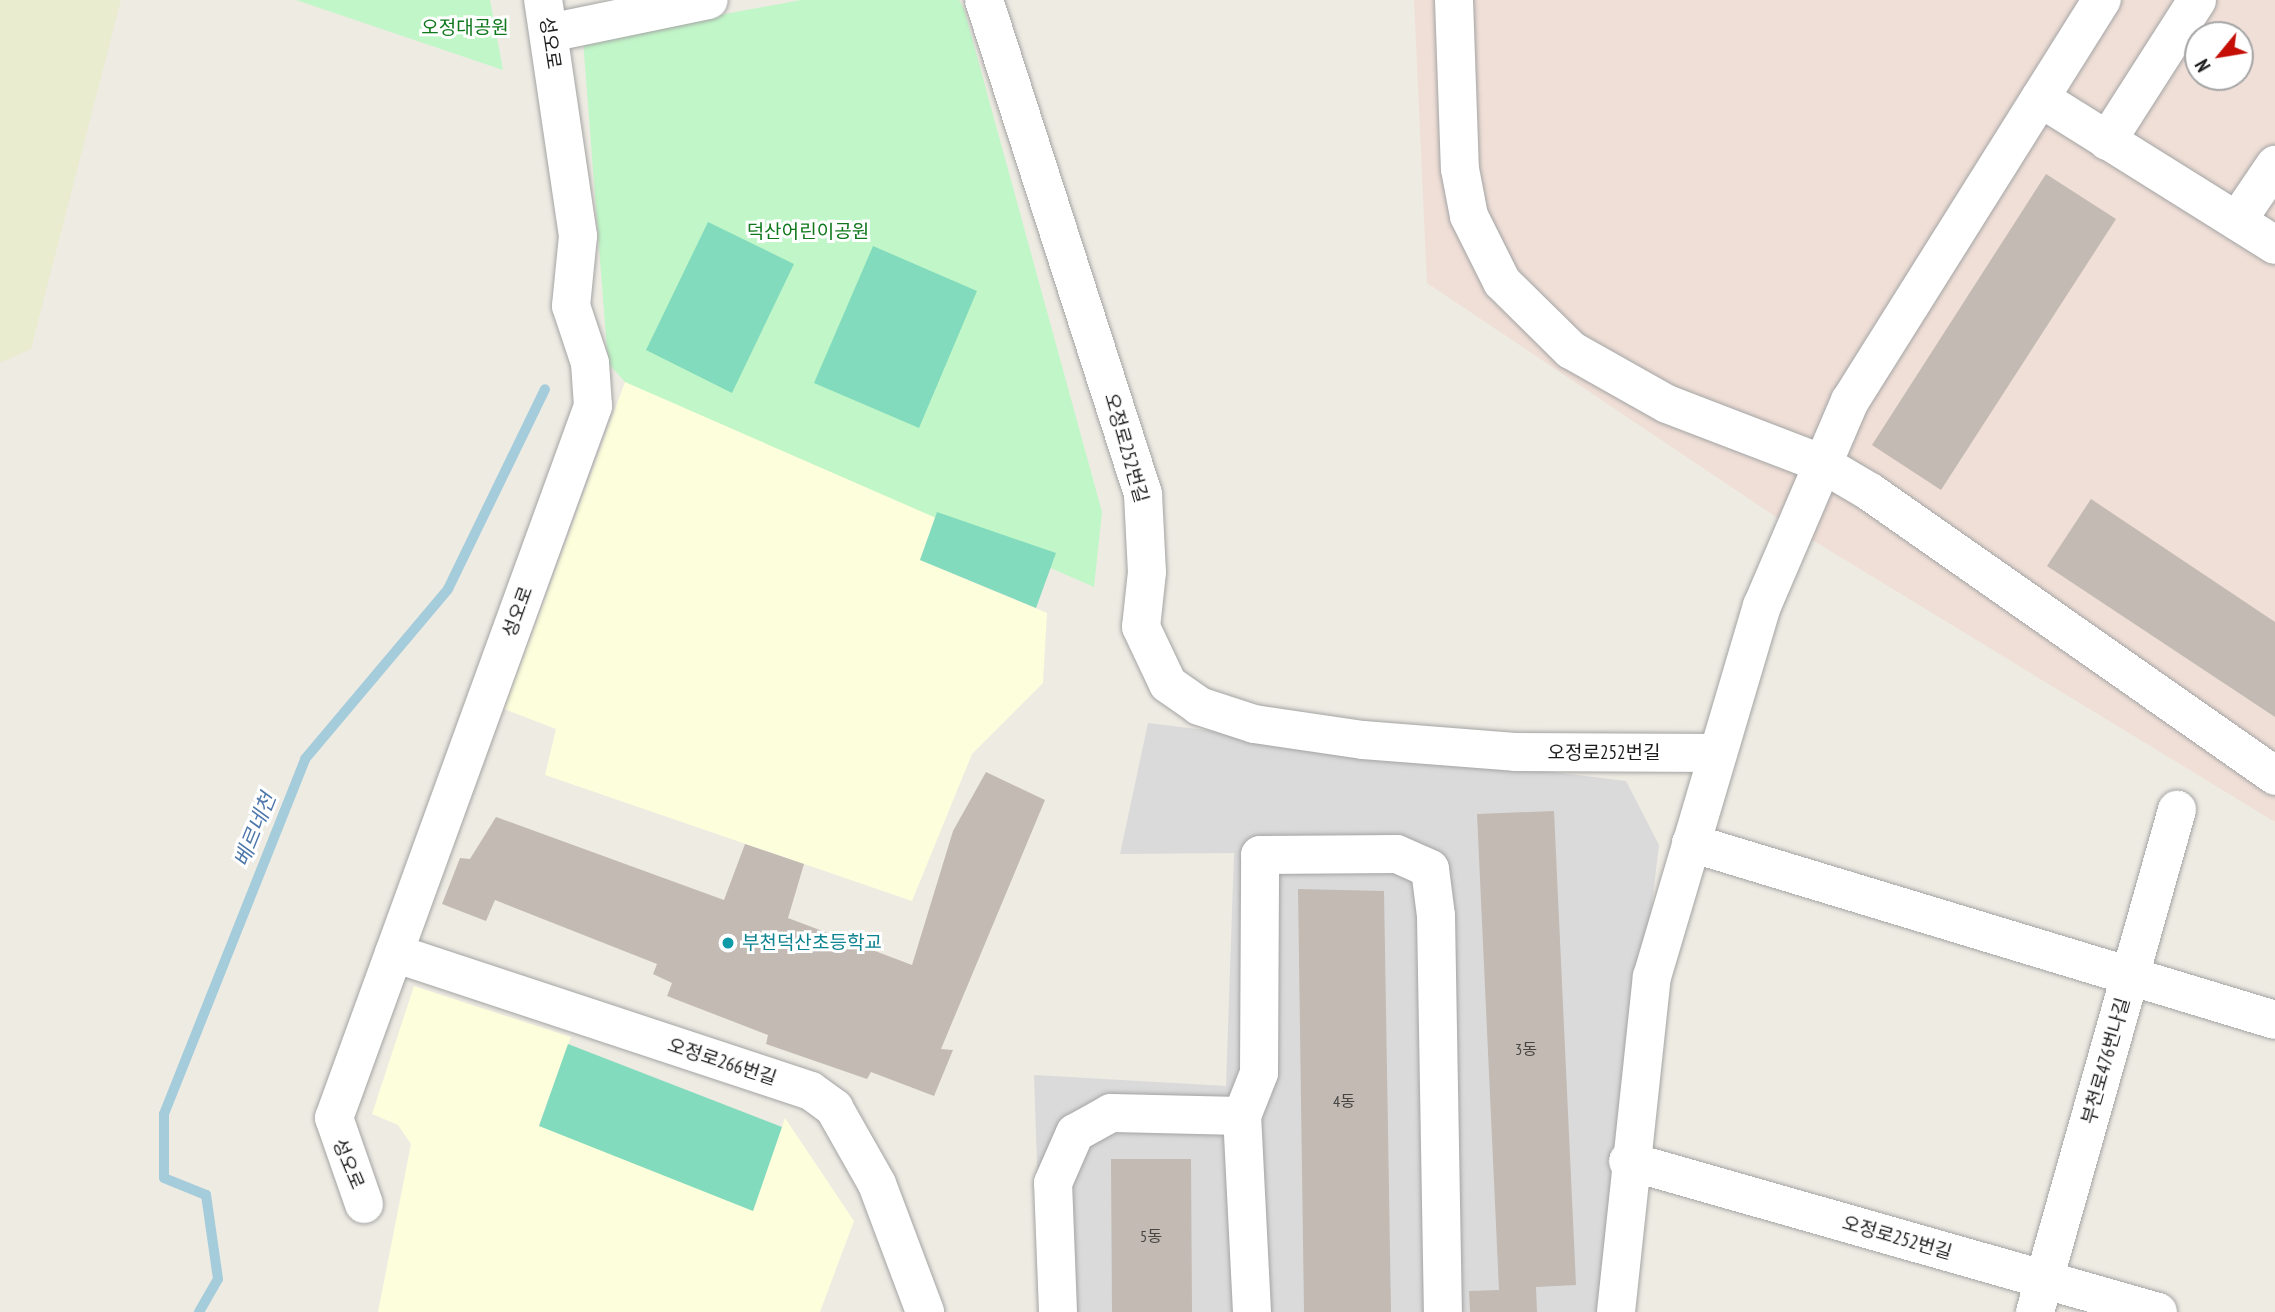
<!DOCTYPE html>
<html>
<head>
<meta charset="utf-8">
<style>
	body { margin:0 }
	#map { position:relative; width:2275px; height:1312px; overflow:hidden; background:#eeebe3; font-family:"PT Sans Narrow","Noto Sans KR",sans-serif }
	div>[style] { position:absolute }
	[style*='--x'] { left:calc(var(--x)*1px); top:calc(var(--y)*1px); width:calc(var(--w)*1px); rotate:calc(var(--a)*1deg) }
	.residential>* { inset:0; background:#dbdada }
	.education>* { inset:0; background:#fdfedc }
	.military>* { inset:0; background:#f0dfd7 }
	.farmland>* { inset:0; background:#e9eccf }
	.park>* { inset:0; background:#c1f7c8 }
	.pitch>* { inset:0; background:#83dbbd }
	.stream>* { height:10px; margin:-5px; padding:0 5px; transform-origin:5px; border-radius:5px; background:#a5ccdb }
	.building>* { inset:0; background:#c2bab3 }
	.roads { filter:drop-shadow(0 0 2px #a4a4a4) drop-shadow(0 0 2px #a4a4a4) }
	.minor>* { height:38px; margin:-19px; padding:0 19px; transform-origin:19px; border-radius:19px; background:#fff }
	.dots>* { width:19px; height:19px; translate:-50% -50%; box-sizing:border-box; border:4px solid #fff; border-radius:50% }
	span { translate:-50% -50%; white-space:nowrap; text-align:center; line-height:1.15; -webkit-text-stroke:6px #fff; paint-order:stroke }
	.number-label { font-size:16px; color:#464442 }
	.number-label span { -webkit-text-stroke-width:0 }
	.park-label { font-size:19px; color:#0f781c }
	.street-label { font-size:19px; color:#1d1d1d }
	.culture-label { font-size:19px; color:#0d838f }
	.left { translate:0 -50%; text-align:left }
	.water-label { font-size:21px; color:#4d77aa; font-style:italic }
	.north { position:absolute; left:2184px; top:21px; width:70px; height:70px; box-sizing:border-box; background:#fff; border:2px solid #a5a5a5; border-radius:50%; rotate:240deg; font-size:19px; font-weight:700; line-height:28px; text-align:center; color:#1d1d1d }
	.north::after { content:''; display:block; margin:auto; width:24px; height:32px; background:#c40e06; clip-path:polygon(50% 0,100% 100%,50% 72%,0 100%) }
</style>
</head>
<body>
<div id="map">
	<div class="residential">
		<div style="clip-path:polygon(1148px 723px,1626px 781px,1659px 845px,1603px 1312px,1042px 1312px,1034px 1075px,1226px 1086px,1234px 853px,1120px 854px)"></div>
	</div>
	<div class="education">
		<div style="clip-path:polygon(625px 382px,940px 504px,920px 560px,1047px 613px,1043px 683px,972px 754px,912px 901px,545px 775px,556px 729px,504px 709px)"></div>
		<div style="clip-path:polygon(414px 986px,571px 1037px,539px 1125px,753px 1210px,785px 1118px,854px 1221px,820px 1312px,378px 1312px,411px 1144px,398px 1125px,372px 1114px)"></div>
	</div>
	<div class="military">
		<div style="clip-path:polygon(evenodd,1414px 0,2275px 0,2275px 822px,1791px 527px,1427px 283px,1414px 0,2198px 35px,2240px 35px,2240px 77px,2198px 77px,2198px 35px)"></div>
	</div>
	<div class="farmland">
		<div style="clip-path:polygon(0 0,121px 0,31px 349px,0 363px)"></div>
	</div>
	<div class="park">
		<div style="clip-path:polygon(296px 0,490px 0,503px 70px)"></div>
		<div style="clip-path:polygon(801px 0,959px 0,964px 9px,1102px 512px,1094px 587px,625px 382px,608px 363px,583px 40px)"></div>
	</div>
	<div class="pitch">
		<div style="clip-path:polygon(708px 222px,794px 264px,732px 393px,646px 350px)"></div>
		<div style="clip-path:polygon(873px 246px,977px 291px,919px 428px,814px 383px)"></div>
		<div style="clip-path:polygon(937px 512px,1056px 553px,1036px 608px,920px 560px)"></div>
		<div style="clip-path:polygon(568px 1044px,782px 1127px,753px 1211px,539px 1126px)"></div>
	</div>
	<div class="stream">
		<div style="--x:199;--y:1312;--w:38;--a:-60"></div>
		<div style="--x:218;--y:1279;--w:85;--a:-98.1"></div>
		<div style="--x:206;--y:1195;--w:45;--a:-158"></div>
		<div style="--x:164;--y:1178;--w:64;--a:-90"></div>
		<div style="--x:164;--y:1114;--w:382;--a:-68.3"></div>
		<div style="--x:305;--y:759;--w:222;--a:-49.9"></div>
		<div style="--x:448;--y:589;--w:222;--a:-64.1"></div>
	</div>
	<div class="building">
		<div style="clip-path:polygon(2046px 174px,2116px 219px,1941px 490px,1872px 445px)"></div>
		<div style="clip-path:polygon(2091px 499px,2275px 622px,2275px 717px,2047px 566px)"></div>
		<div style="clip-path:polygon(986px 772px,1045px 800px,941px 1049px,953px 1050px,934px 1096px,871px 1072px,867px 1079px,766px 1044px,768px 1035px,667px 996px,672px 983px,653px 974px,657px 964px,495px 900px,486px 921px,442px 904px,460px 858px,470px 859px,496px 817px,724px 900px,745px 844px,804px 864px,788px 918px,912px 965px,953px 831px)"></div>
		<div style="clip-path:polygon(1554px 811px,1576px 1285px,1536px 1287px,1537px 1312px,1470px 1312px,1469px 1291px,1499px 1290px,1477px 814px)"></div>
		<div style="clip-path:polygon(1298px 889px,1384px 891px,1391px 1312px,1304px 1312px)"></div>
		<div style="clip-path:polygon(1111px 1159px,1191px 1159px,1192px 1312px,1112px 1312px)"></div>
	</div>
	<div class="roads">
		<div class="minor">
			<div style="--x:984;--y:0;--w:519;--a:72.16"></div>
			<div style="--x:1143;--y:494;--w:78;--a:87.1"></div>
			<div style="--x:1147;--y:572;--w:55;--a:96.2"></div>
			<div style="--x:1141;--y:627;--w:63;--a:64.7"></div>
			<div style="--x:1168;--y:684;--w:38;--a:35"></div>
			<div style="--x:1199;--y:706;--w:58;--a:18.1"></div>
			<div style="--x:1254;--y:724;--w:110;--a:8.4"></div>
			<div style="--x:1363;--y:740;--w:152;--a:4.5"></div>
			<div style="--x:1515;--y:752;--w:203;--a:0.3"></div>
			<div style="--x:1454;--y:0;--w:169;--a:88"></div>
			<div style="--x:1460;--y:169;--w:48;--a:79.2"></div>
			<div style="--x:1469;--y:216;--w:74;--a:63.4"></div>
			<div style="--x:1502;--y:282;--w:97;--a:44.6"></div>
			<div style="--x:1571;--y:350;--w:110;--a:29.4"></div>
			<div style="--x:1667;--y:404;--w:165;--a:21"></div>
			<div style="--x:1821;--y:463;--w:57;--a:30.6"></div>
			<div style="--x:1870;--y:492;--w:495;--a:35"></div>
			<div style="--x:549;--y:33;--w:163;--a:-11.7"></div>
			<div style="--x:2040;--y:98;--w:277;--a:32"></div>
			<div style="--x:2107;--y:141;--w:167;--a:-57.4"></div>
			<div style="--x:2237;--y:221;--w:68;--a:-55.8"></div>
			<div style="--x:1691;--y:843;--w:610;--a:16.86"></div>
			<div style="--x:394;--y:953;--w:439;--a:18.3"></div>
			<div style="--x:811;--y:1091;--w:29;--a:36"></div>
			<div style="--x:834;--y:1108;--w:87;--a:60.5"></div>
			<div style="--x:877;--y:1184;--w:137;--a:69.4"></div>
			<div style="--x:1628;--y:1161;--w:551;--a:15.9"></div>
			<div style="--x:364;--y:1204;--w:91;--a:-109.2"></div>
			<div style="--x:334;--y:1118;--w:758;--a:-70.01"></div>
			<div style="--x:593;--y:406;--w:43;--a:-94"></div>
			<div style="--x:590;--y:363;--w:60;--a:-108.4"></div>
			<div style="--x:571;--y:306;--w:70;--a:-84.3"></div>
			<div style="--x:578;--y:236;--w:239;--a:-98.4"></div>
			<div style="--x:1058;--y:1312;--w:129;--a:-92.2"></div>
			<div style="--x:1053;--y:1183;--w:55;--a:-66.3"></div>
			<div style="--x:1075;--y:1133;--w:41;--a:-29.1"></div>
			<div style="--x:1111;--y:1113;--w:131;--a:1.3"></div>
			<div style="--x:1252;--y:1312;--w:196;--a:-92.9"></div>
			<div style="--x:1242;--y:1116;--w:46;--a:-68.4"></div>
			<div style="--x:1259;--y:1073;--w:218;--a:-89.7"></div>
			<div style="--x:1260;--y:855;--w:137;--a:-0.4"></div>
			<div style="--x:1397;--y:854;--w:36;--a:24"></div>
			<div style="--x:1430;--y:869;--w:47;--a:82.7"></div>
			<div style="--x:1436;--y:916;--w:396;--a:89"></div>
			<div style="--x:1616;--y:1312;--w:337;--a:-83.9"></div>
			<div style="--x:1652;--y:977;--w:387;--a:-73.5"></div>
			<div style="--x:1762;--y:606;--w:223;--a:-66.8"></div>
			<div style="--x:1850;--y:401;--w:474;--a:-57.9"></div>
			<div style="--x:2035;--y:1312;--w:522;--a:-74.21"></div>
		</div>
	</div>
	<div class="dots">
		<div style="left:728px;top:943px;background:#0f9aa8"></div>
	</div>
	<div class="number-label">
		<span style="left:1526px;top:1049px">3동</span>
		<span style="left:1344px;top:1101px">4동</span>
		<span style="left:1151px;top:1236px">5동</span>
	</div>
	<div class="park-label">
		<span style="left:465px;top:28px">오정대공원</span>
		<span style="left:808px;top:232px">덕산어린이공원</span>
	</div>
	<div class="street-label">
		<span style="left:550px;top:43px;rotate:81deg">성오로</span>
		<span style="left:1126px;top:448px;rotate:74deg">오정로252번길</span>
		<span style="left:518px;top:612px;rotate:-70deg">성오로</span>
		<span style="left:1604px;top:753px">오정로252번길</span>
		<span style="left:2106px;top:1061px;rotate:-74deg">부천로476번나길</span>
		<span style="left:722px;top:1062px;rotate:18deg">오정로266번길</span>
		<span style="left:348px;top:1164px;rotate:67deg">성오로</span>
		<span style="left:1897px;top:1238px;rotate:16deg">오정로252번길</span>
	</div>
	<div class="culture-label">
		<span class="left" style="left:742px;top:943px">부천덕산초등학교</span>
	</div>
	<div class="water-label">
		<span style="left:255px;top:830px;rotate:-68deg">베르네천</span>
	</div>
	<div class="north">N</div>
</div>
</body>
</html>
